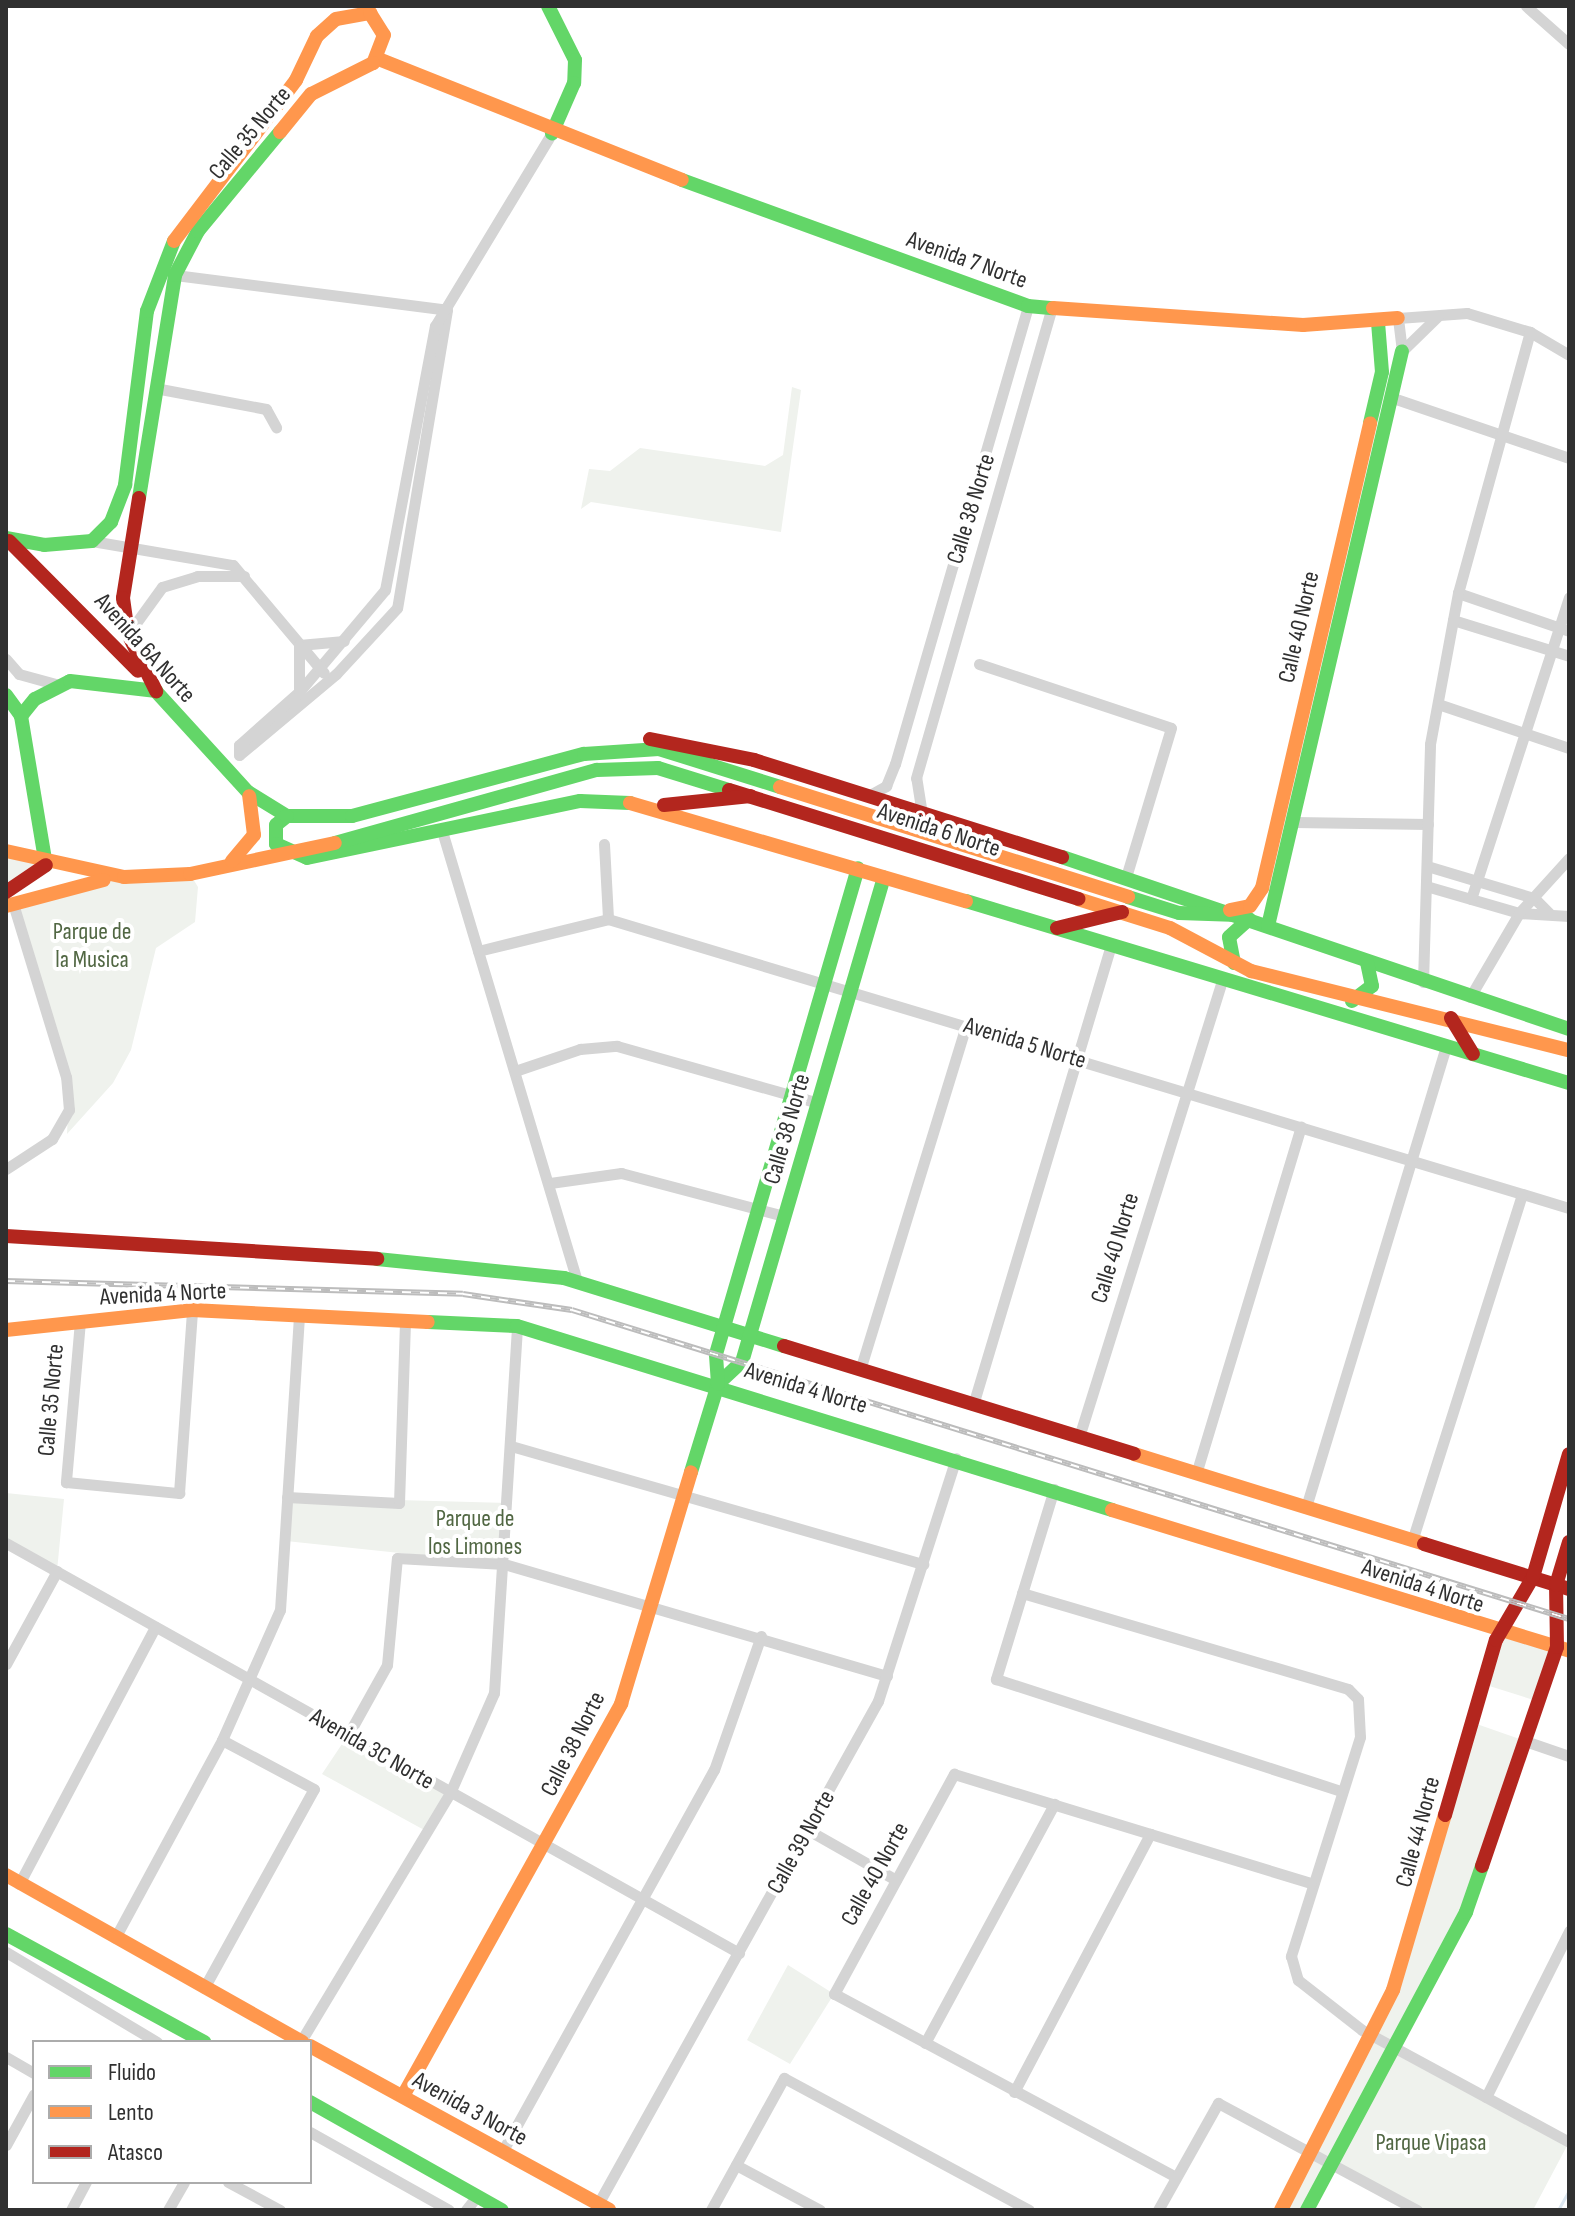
<!DOCTYPE html>
<html>
<head>
<meta charset="utf-8">
<style>
	body { margin:0 }
	#map { position:relative; width:1575px; height:2216px; overflow:hidden; background:#fff; font-family:"Sofia Sans Condensed",sans-serif }
	div>[style] { position:absolute }
	[style*='--x'] { left:calc(var(--x)*1px); top:calc(var(--y)*1px); width:calc(var(--w)*1px); rotate:calc(var(--a)*1deg) }
	.green>* { inset:0; background:#eff2ed }
	.stream>* { height:3px; margin:-1.5px; padding:0 1.5px; transform-origin:1.5px; border-radius:1.5px; background:#dde7f0 }
	.street>* { height:11px; margin:-5.5px; padding:0 5.5px; transform-origin:5.5px; border-radius:5.5px; background:#d4d4d4 }
	.fast>* { height:14px; margin:-7px; padding:0 7px; transform-origin:7px; border-radius:7px; background:#63d668 }
	.slow>* { height:14px; margin:-7px; padding:0 7px; transform-origin:7px; border-radius:7px; background:#ff974d }
	.jam>* { height:14px; margin:-7px; padding:0 7px; transform-origin:7px; border-radius:7px; background:#b3261e }
	.rail>* { height:6px; margin-top:-3px; transform-origin:0; background:repeating-linear-gradient(90deg,#fff 0 9px,#bcbcbc 0 18px); box-sizing:border-box; border-block:2px solid #bcbcbc }
	span { translate:-50% -50%; white-space:nowrap; text-align:center; line-height:1.15; -webkit-text-stroke:8px #fff; paint-order:stroke }
	.street-label { font-size:24px; color:#303030 }
	.park-label { font-size:24px; color:#516743 }
	.frame { position:absolute; inset:0; border:8px solid #303030; pointer-events:none }
	.legend { position:absolute; left:32px; top:2040px; width:280px; height:144px; box-sizing:border-box; background:#fff; border:2px solid #acacac; margin:0; padding:10px 14px; list-style:none; font-size:24px; color:#303030 }
	.legend li { display:flex; align-items:center; gap:16px; height:40px }
	.legend b { width:40px; border:2px solid #acacac }
</style>
</head>
<body>
<div id="map">
	<div class="green">
		<div style="clip-path:polygon(792px 387px,801px 390px,781px 532px,591px 502px,581px 509px,589px 469px,610px 471px,640px 448px,765px 466px,783px 455px)"></div>
		<div style="clip-path:polygon(6px 851px,46px 865px,6px 892px)"></div>
		<div style="clip-path:polygon(190px 874px,198px 887px,195px 922px,156px 948px,131px 1050px,113px 1083px,67px 1134px,69px 1093px,13px 904px,65px 885px)"></div>
		<div style="clip-path:polygon(6px 1493px,64px 1499px,57px 1571px,6px 1543px)"></div>
		<div style="clip-path:polygon(287px 1497px,508px 1503px,504px 1564px,286px 1541px)"></div>
		<div style="clip-path:polygon(1500px 1633px,1557px 1647px,1540px 1702px,1483px 1684px)"></div>
		<div style="clip-path:polygon(1471px 1722px,1528px 1742px,1466px 1912px,1395px 2048px,1568px 2144px,1533px 2210px,1417px 2210px,1333px 2165px,1307px 2210px,1281px 2210px,1368px 2048px)"></div>
		<div style="clip-path:polygon(348px 1735px,450px 1793px,426px 1831px,322px 1774px)"></div>
		<div style="clip-path:polygon(788px 1965px,834px 1994px,790px 2064px,747px 2040px)"></div>
	</div>
	<div class="stream">
		<div style="--x:1558;--y:2210;--w:23;--a:-61"></div>
	</div>
	<div class="street">
		<div style="--x:1526;--y:6;--w:57;--a:41.5"></div>
		<div style="--x:175;--y:275;--w:274;--a:7.3"></div>
		<div style="--x:447;--y:310;--w:302;--a:99.5"></div>
		<div style="--x:397;--y:608;--w:90;--a:132.7"></div>
		<div style="--x:336;--y:674;--w:126;--a:140.1"></div>
		<div style="--x:239;--y:755;--w:10;--a:-90"></div>
		<div style="--x:239;--y:745;--w:80;--a:-41.5"></div>
		<div style="--x:299;--y:692;--w:133;--a:-49.9"></div>
		<div style="--x:385;--y:590;--w:269;--a:-79.3"></div>
		<div style="--x:435;--y:326;--w:226;--a:-58.8"></div>
		<div style="--x:1402;--y:351;--w:33;--a:-97"></div>
		<div style="--x:1398;--y:318;--w:69;--a:-4.1"></div>
		<div style="--x:1467;--y:313;--w:66;--a:16.8"></div>
		<div style="--x:1530;--y:332;--w:45;--a:30.5"></div>
		<div style="--x:1402;--y:351;--w:50;--a:-44.2"></div>
		<div style="--x:155;--y:388;--w:113;--a:10.7"></div>
		<div style="--x:266;--y:409;--w:21;--a:61"></div>
		<div style="--x:1393;--y:398;--w:186;--a:18.8"></div>
		<div style="--x:92;--y:541;--w:143;--a:9.7"></div>
		<div style="--x:233;--y:565;--w:141;--a:49.9"></div>
		<div style="--x:1458;--y:593;--w:117;--a:18.9"></div>
		<div style="--x:1453;--y:620;--w:121;--a:17.2"></div>
		<div style="--x:128;--y:634;--w:58;--a:-54.1"></div>
		<div style="--x:162;--y:587;--w:37;--a:-17"></div>
		<div style="--x:197;--y:576;--w:47;--a:0"></div>
		<div style="--x:299;--y:645;--w:45;--a:-5.1"></div>
		<div style="--x:299;--y:645;--w:46;--a:90"></div>
		<div style="--x:6;--y:659;--w:20;--a:49"></div>
		<div style="--x:19;--y:674;--w:41;--a:15.4"></div>
		<div style="--x:979;--y:664;--w:202;--a:18.4"></div>
		<div style="--x:1171;--y:728;--w:156;--a:106.8"></div>
		<div style="--x:1438;--y:704;--w:138;--a:18.6"></div>
		<div style="--x:868;--y:796;--w:21;--a:-29"></div>
		<div style="--x:886;--y:786;--w:24;--a:-68"></div>
		<div style="--x:895;--y:764;--w:477;--a:-73.8"></div>
		<div style="--x:922;--y:814;--w:36;--a:-99"></div>
		<div style="--x:916;--y:778;--w:488;--a:-73.9"></div>
		<div style="--x:1294;--y:822;--w:134;--a:0.9"></div>
		<div style="--x:442;--y:831;--w:472;--a:73.3"></div>
		<div style="--x:604;--y:844;--w:75;--a:86.9"></div>
		<div style="--x:1427;--y:866;--w:112;--a:16.7"></div>
		<div style="--x:1534;--y:898;--w:21;--a:45"></div>
		<div style="--x:1426;--y:886;--w:97;--a:16.2"></div>
		<div style="--x:1519;--y:913;--w:50;--a:3.4"></div>
		<div style="--x:1471;--y:899;--w:317;--a:-72"></div>
		<div style="--x:478;--y:951;--w:134;--a:-13.8"></div>
		<div style="--x:608;--y:919;--w:1004;--a:16.74"></div>
		<div style="--x:1423;--y:982;--w:238;--a:-88.3"></div>
		<div style="--x:1430;--y:744;--w:154;--a:-79.5"></div>
		<div style="--x:1458;--y:593;--w:271;--a:-74.6"></div>
		<div style="--x:1470;--y:997;--w:97;--a:-59.7"></div>
		<div style="--x:1519;--y:913;--w:74;--a:-47.7"></div>
		<div style="--x:515;--y:1071;--w:69;--a:-18.7"></div>
		<div style="--x:580;--y:1049;--w:37;--a:-5"></div>
		<div style="--x:617;--y:1046;--w:209;--a:15.8"></div>
		<div style="--x:6;--y:1169;--w:55;--a:-33.1"></div>
		<div style="--x:52;--y:1139;--w:34;--a:-60"></div>
		<div style="--x:69;--y:1110;--w:33;--a:-95"></div>
		<div style="--x:66;--y:1077;--w:181;--a:-107"></div>
		<div style="--x:550;--y:1183;--w:72;--a:-8"></div>
		<div style="--x:621;--y:1173;--w:169;--a:14.8"></div>
		<div style="--x:80;--y:1321;--w:162;--a:95"></div>
		<div style="--x:66;--y:1482;--w:114;--a:5.6"></div>
		<div style="--x:179;--y:1493;--w:183;--a:-85.9"></div>
		<div style="--x:860;--y:1370;--w:360;--a:-72.9"></div>
		<div style="--x:973;--y:1405;--w:479;--a:-73.3"></div>
		<div style="--x:1079;--y:1437;--w:479;--a:-72.6"></div>
		<div style="--x:511;--y:1446;--w:429;--a:16"></div>
		<div style="--x:1196;--y:1474;--w:363;--a:-73.2"></div>
		<div style="--x:1054;--y:1489;--w:199;--a:107"></div>
		<div style="--x:996;--y:1679;--w:362;--a:18"></div>
		<div style="--x:287;--y:1497;--w:112;--a:3.1"></div>
		<div style="--x:399;--y:1503;--w:184;--a:-88.1"></div>
		<div style="--x:1306;--y:1507;--w:482;--a:-73.1"></div>
		<div style="--x:1412;--y:1541;--w:364;--a:-72.4"></div>
		<div style="--x:6;--y:1543;--w:840;--a:29.22"></div>
		<div style="--x:1022;--y:1593;--w:340;--a:16.4"></div>
		<div style="--x:1348;--y:1689;--w:14;--a:45"></div>
		<div style="--x:1358;--y:1699;--w:38;--a:87"></div>
		<div style="--x:1360;--y:1737;--w:230;--a:107.5"></div>
		<div style="--x:1291;--y:1956;--w:25;--a:74"></div>
		<div style="--x:1298;--y:1980;--w:81;--a:38"></div>
		<div style="--x:1362;--y:2030;--w:235;--a:28.4"></div>
		<div style="--x:6;--y:1664;--w:106;--a:-61.3"></div>
		<div style="--x:348;--y:1735;--w:80;--a:-60.9"></div>
		<div style="--x:387;--y:1665;--w:107;--a:-84.7"></div>
		<div style="--x:397;--y:1558;--w:107;--a:3.2"></div>
		<div style="--x:504;--y:1564;--w:399;--a:16.3"></div>
		<div style="--x:1528;--y:1742;--w:43;--a:18.9"></div>
		<div style="--x:808;--y:1830;--w:101;--a:29.6"></div>
		<div style="--x:19;--y:1884;--w:291;--a:-62.1"></div>
		<div style="--x:115;--y:1938;--w:225;--a:-61.6"></div>
		<div style="--x:222;--y:1740;--w:142;--a:-66"></div>
		<div style="--x:280;--y:1610;--w:296;--a:-86.3"></div>
		<div style="--x:6;--y:1952;--w:176;--a:30.8"></div>
		<div style="--x:204;--y:1988;--w:227;--a:-61.1"></div>
		<div style="--x:314;--y:1789;--w:104;--a:-152"></div>
		<div style="--x:301;--y:2041;--w:289;--a:-59"></div>
		<div style="--x:450;--y:1793;--w:109;--a:-66.3"></div>
		<div style="--x:494;--y:1693;--w:368;--a:-86.4"></div>
		<div style="--x:925;--y:2043;--w:272;--a:-61.6"></div>
		<div style="--x:6;--y:2057;--w:32;--a:30"></div>
		<div style="--x:1014;--y:2092;--w:292;--a:-62.2"></div>
		<div style="--x:1486;--y:2097;--w:186;--a:-63.4"></div>
		<div style="--x:310;--y:2132;--w:159;--a:29.3"></div>
		<div style="--x:6;--y:2145;--w:58;--a:-61.2"></div>
		<div style="--x:502;--y:2152;--w:437;--a:-61"></div>
		<div style="--x:714;--y:1770;--w:142;--a:-70.7"></div>
		<div style="--x:736;--y:2165;--w:95;--a:28.2"></div>
		<div style="--x:1176;--y:2177;--w:388;--a:-151.8"></div>
		<div style="--x:834;--y:1994;--w:251;--a:-61.4"></div>
		<div style="--x:954;--y:1774;--w:373;--a:17"></div>
		<div style="--x:228;--y:2182;--w:59;--a:28.3"></div>
		<div style="--x:598;--y:2204;--w:576;--a:-60.9"></div>
		<div style="--x:878;--y:1701;--w:255;--a:-72.2"></div>
		<div style="--x:71;--y:2210;--w:32;--a:-62"></div>
		<div style="--x:168;--y:2210;--w:32;--a:-60"></div>
		<div style="--x:466;--y:2210;--w:18;--a:-52"></div>
		<div style="--x:711;--y:2210;--w:151;--a:-61.1"></div>
		<div style="--x:784;--y:2078;--w:278;--a:28.3"></div>
		<div style="--x:1158;--y:2210;--w:123;--a:-60.7"></div>
		<div style="--x:1218;--y:2103;--w:226;--a:28.3"></div>
	</div>
	<div class="fast">
		<div style="--x:548;--y:6;--w:60;--a:63.4"></div>
		<div style="--x:575;--y:60;--w:23;--a:92"></div>
		<div style="--x:574;--y:83;--w:55;--a:113.7"></div>
		<div style="--x:682;--y:180;--w:368;--a:20"></div>
		<div style="--x:1028;--y:306;--w:25;--a:5"></div>
		<div style="--x:1370;--y:423;--w:52;--a:-76.8"></div>
		<div style="--x:1382;--y:372;--w:50;--a:-94.6"></div>
		<div style="--x:139;--y:498;--w:226;--a:-80.8"></div>
		<div style="--x:175;--y:275;--w:50;--a:-62.4"></div>
		<div style="--x:198;--y:231;--w:129;--a:-50.4"></div>
		<div style="--x:6;--y:538;--w:39;--a:10"></div>
		<div style="--x:44;--y:545;--w:48;--a:-4.8"></div>
		<div style="--x:92;--y:541;--w:27;--a:-45"></div>
		<div style="--x:111;--y:522;--w:40;--a:-69"></div>
		<div style="--x:125;--y:485;--w:175;--a:-82.8"></div>
		<div style="--x:147;--y:311;--w:75;--a:-68.9"></div>
		<div style="--x:152;--y:687;--w:142;--a:47.6"></div>
		<div style="--x:248;--y:792;--w:46;--a:31.6"></div>
		<div style="--x:287;--y:816;--w:65;--a:0"></div>
		<div style="--x:352;--y:816;--w:240;--a:-15"></div>
		<div style="--x:584;--y:754;--w:75;--a:-3.8"></div>
		<div style="--x:659;--y:749;--w:127;--a:17.4"></div>
		<div style="--x:6;--y:695;--w:26;--a:54"></div>
		<div style="--x:21;--y:716;--w:151;--a:80.5"></div>
		<div style="--x:21;--y:716;--w:22;--a:-51"></div>
		<div style="--x:35;--y:699;--w:39;--a:-27"></div>
		<div style="--x:70;--y:681;--w:87;--a:6.6"></div>
		<div style="--x:287;--y:816;--w:14;--a:141"></div>
		<div style="--x:276;--y:825;--w:19;--a:90"></div>
		<div style="--x:276;--y:844;--w:34;--a:24"></div>
		<div style="--x:307;--y:858;--w:279;--a:-11.8"></div>
		<div style="--x:580;--y:801;--w:50;--a:2.3"></div>
		<div style="--x:335;--y:843;--w:272;--a:-15.6"></div>
		<div style="--x:597;--y:770;--w:61;--a:-1.9"></div>
		<div style="--x:658;--y:768;--w:74;--a:17.2"></div>
		<div style="--x:1062;--y:857;--w:535;--a:18.74"></div>
		<div style="--x:1128;--y:897;--w:53;--a:17.4"></div>
		<div style="--x:1179;--y:913;--w:59;--a:1.9"></div>
		<div style="--x:966;--y:901;--w:630;--a:16.8"></div>
		<div style="--x:1268;--y:926;--w:590;--a:-76.88"></div>
		<div style="--x:1234;--y:963;--w:26;--a:-101"></div>
		<div style="--x:1229;--y:937;--w:27;--a:-42"></div>
		<div style="--x:1352;--y:1001;--w:25;--a:-37"></div>
		<div style="--x:1372;--y:986;--w:25;--a:-102"></div>
		<div style="--x:377;--y:1259;--w:188;--a:5.8"></div>
		<div style="--x:564;--y:1278;--w:230;--a:17.2"></div>
		<div style="--x:428;--y:1322;--w:89;--a:2.6"></div>
		<div style="--x:517;--y:1326;--w:623;--a:17.18"></div>
		<div style="--x:718;--y:1384;--w:33;--a:-43"></div>
		<div style="--x:742;--y:1362;--w:505;--a:-73.68"></div>
		<div style="--x:691;--y:1472;--w:92;--a:-72.9"></div>
		<div style="--x:718;--y:1384;--w:30;--a:-94"></div>
		<div style="--x:716;--y:1354;--w:506;--a:-73.71"></div>
		<div style="--x:6;--y:1934;--w:226;--a:28.6"></div>
		<div style="--x:310;--y:2102;--w:220;--a:29.4"></div>
		<div style="--x:1307;--y:2210;--w:338;--a:-61.9"></div>
		<div style="--x:1466;--y:1912;--w:49;--a:-70.8"></div>
	</div>
	<div class="slow">
		<div style="--x:376;--y:58;--w:329;--a:21.7"></div>
		<div style="--x:174;--y:241;--w:202;--a:-52.8"></div>
		<div style="--x:296;--y:80;--w:49;--a:-64.5"></div>
		<div style="--x:317;--y:36;--w:25;--a:-42"></div>
		<div style="--x:336;--y:19;--w:35;--a:-10"></div>
		<div style="--x:370;--y:13;--w:26;--a:58"></div>
		<div style="--x:384;--y:35;--w:30;--a:111"></div>
		<div style="--x:373;--y:63;--w:69;--a:153.4"></div>
		<div style="--x:311;--y:94;--w:49;--a:129.2"></div>
		<div style="--x:1053;--y:308;--w:251;--a:3.9"></div>
		<div style="--x:1303;--y:325;--w:95;--a:-4.2"></div>
		<div style="--x:780;--y:787;--w:365;--a:17.5"></div>
		<div style="--x:630;--y:803;--w:350;--a:16.3"></div>
		<div style="--x:6;--y:851;--w:121;--a:12.4"></div>
		<div style="--x:124;--y:877;--w:66;--a:-2.6"></div>
		<div style="--x:190;--y:874;--w:148;--a:-12.1"></div>
		<div style="--x:232;--y:861;--w:34;--a:-50"></div>
		<div style="--x:254;--y:835;--w:39;--a:-97"></div>
		<div style="--x:1078;--y:899;--w:96;--a:17.5"></div>
		<div style="--x:1170;--y:928;--w:92;--a:28"></div>
		<div style="--x:1251;--y:971;--w:328;--a:14"></div>
		<div style="--x:6;--y:906;--w:101;--a:-14.9"></div>
		<div style="--x:1230;--y:910;--w:20;--a:-11"></div>
		<div style="--x:1250;--y:906;--w:22;--a:-56"></div>
		<div style="--x:1262;--y:888;--w:477;--a:-76.9"></div>
		<div style="--x:6;--y:1330;--w:187;--a:-6.1"></div>
		<div style="--x:192;--y:1310;--w:236;--a:2.9"></div>
		<div style="--x:1134;--y:1454;--w:304;--a:17.2"></div>
		<div style="--x:1112;--y:1510;--w:478;--a:17.1"></div>
		<div style="--x:6;--y:1875;--w:340;--a:29.4"></div>
		<div style="--x:310;--y:2046;--w:341;--a:28.7"></div>
		<div style="--x:403;--y:2096;--w:449;--a:-60.9"></div>
		<div style="--x:621;--y:1704;--w:242;--a:-73.2"></div>
		<div style="--x:1281;--y:2210;--w:247;--a:-63"></div>
		<div style="--x:1393;--y:1990;--w:183;--a:-73.5"></div>
	</div>
	<div class="jam">
		<div style="--x:139;--y:498;--w:101;--a:99.1"></div>
		<div style="--x:123;--y:598;--w:36;--a:82"></div>
		<div style="--x:128;--y:634;--w:64;--a:63.8"></div>
		<div style="--x:9;--y:541;--w:183;--a:45.2"></div>
		<div style="--x:650;--y:739;--w:106;--a:11.4"></div>
		<div style="--x:754;--y:760;--w:323;--a:17.5"></div>
		<div style="--x:729;--y:790;--w:366;--a:17.3"></div>
		<div style="--x:664;--y:805;--w:87;--a:-5.9"></div>
		<div style="--x:6;--y:892;--w:48;--a:-34"></div>
		<div style="--x:1057;--y:928;--w:67;--a:-13.8"></div>
		<div style="--x:1451;--y:1018;--w:42;--a:58.6"></div>
		<div style="--x:6;--y:1236;--w:372;--a:3.5"></div>
		<div style="--x:784;--y:1346;--w:366;--a:17.1"></div>
		<div style="--x:1424;--y:1544;--w:152;--a:17.2"></div>
		<div style="--x:1445;--y:1815;--w:182;--a:-73.8"></div>
		<div style="--x:1496;--y:1640;--w:73;--a:-59.6"></div>
		<div style="--x:1533;--y:1577;--w:128;--a:-73.7"></div>
		<div style="--x:1482;--y:1866;--w:231;--a:-71.1"></div>
		<div style="--x:1557;--y:1647;--w:62;--a:-90.9"></div>
		<div style="--x:1556;--y:1585;--w:45;--a:-73.2"></div>
	</div>
	<div class="rail">
		<div style="--x:6;--y:1281;--w:457;--a:1.6"></div>
		<div style="--x:463;--y:1294;--w:110;--a:8.4"></div>
		<div style="--x:572;--y:1310;--w:1044;--a:17.22"></div>
	</div>
	<div class="street-label">
		<span style="left:250px;top:133px;rotate:-50deg">Calle 35 Norte</span>
		<span style="left:967px;top:260px;rotate:20deg">Avenida 7 Norte</span>
		<span style="left:971px;top:509px;rotate:-73deg">Calle 38 Norte</span>
		<span style="left:1299px;top:627px;rotate:-77deg">Calle 40 Norte</span>
		<span style="left:145px;top:648px;rotate:48deg">Avenida 6A Norte</span>
		<span style="left:939px;top:830px;rotate:18deg">Avenida 6 Norte</span>
		<span style="left:1025px;top:1043px;rotate:17deg">Avenida 5 Norte</span>
		<span style="left:787px;top:1129px;rotate:-74deg">Calle 38 Norte</span>
		<span style="left:1115px;top:1248px;rotate:-73deg">Calle 40 Norte</span>
		<span style="left:163px;top:1294px;rotate:-3deg">Avenida 4 Norte</span>
		<span style="left:806px;top:1388px;rotate:17deg">Avenida 4 Norte</span>
		<span style="left:51px;top:1400px;rotate:-85deg">Calle 35 Norte</span>
		<span style="left:1423px;top:1586px;rotate:18deg">Avenida 4 Norte</span>
		<span style="left:573px;top:1744px;rotate:-63deg">Calle 38 Norte</span>
		<span style="left:372px;top:1749px;rotate:30deg">Avenida 3C Norte</span>
		<span style="left:1418px;top:1832px;rotate:-75deg">Calle 44 Norte</span>
		<span style="left:801px;top:1842px;rotate:-61deg">Calle 39 Norte</span>
		<span style="left:875px;top:1874px;rotate:-61deg">Calle 40 Norte</span>
		<span style="left:470px;top:2109px;rotate:29deg">Avenida 3 Norte</span>
	</div>
	<div class="park-label">
		<span style="left:92px;top:946px">Parque de<br>la Musica</span>
		<span style="left:475px;top:1533px">Parque de<br>los Limones</span>
		<span style="left:1431px;top:2143px">Parque Vipasa</span>
	</div>
	<div class="frame"></div>
	<ul class="legend">
	<li><b style="height:10px;background:#63d668"></b>Fluido</li>
	<li><b style="height:10px;background:#ff974d"></b>Lento</li>
	<li><b style="height:10px;background:#b3261e"></b>Atasco</li>
	</ul>
</div>
</body>
</html>
